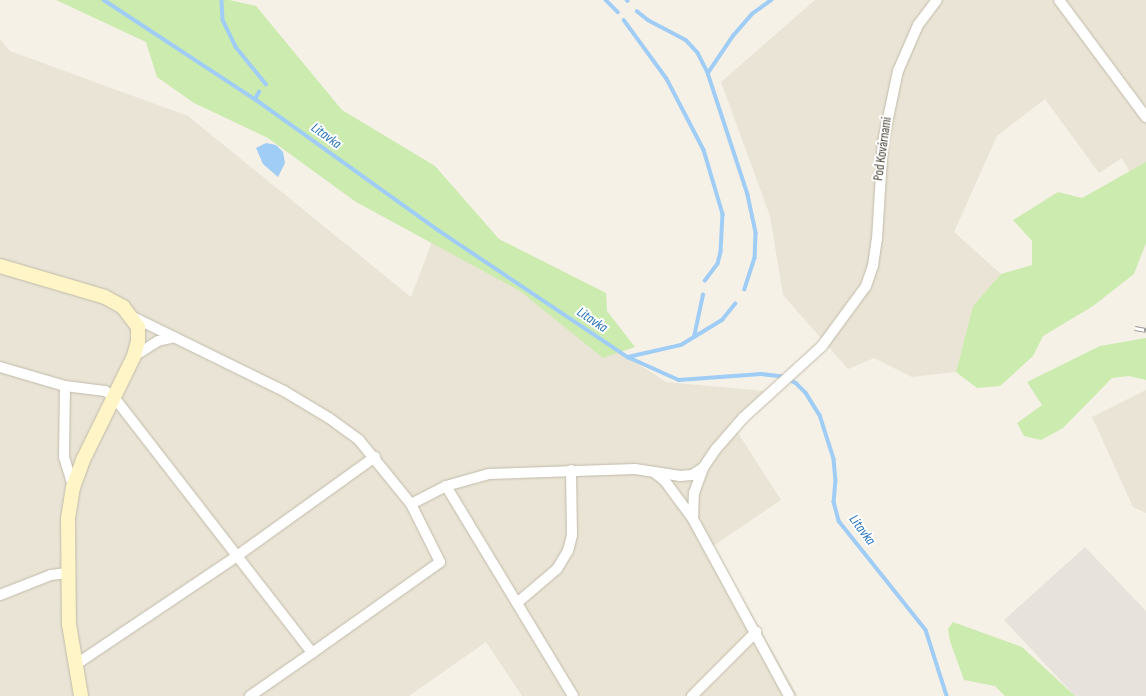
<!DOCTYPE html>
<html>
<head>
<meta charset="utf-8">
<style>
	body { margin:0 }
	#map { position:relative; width:1146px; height:696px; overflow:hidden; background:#f5f1e7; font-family:"Sofia Sans Condensed",sans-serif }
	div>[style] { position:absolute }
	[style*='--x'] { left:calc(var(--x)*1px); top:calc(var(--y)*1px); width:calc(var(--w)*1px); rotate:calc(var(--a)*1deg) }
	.residential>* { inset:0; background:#e9e4d5 }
	.industrial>* { inset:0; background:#e7e3dc }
	.green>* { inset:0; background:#ccebae }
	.water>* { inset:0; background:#a0cdf5 }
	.stream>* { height:3.5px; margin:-1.75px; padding:0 1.75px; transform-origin:1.75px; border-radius:1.75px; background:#a0cdf5 }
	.roads { filter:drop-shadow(0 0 1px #c1baa9) drop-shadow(0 0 1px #c1baa9) }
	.street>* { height:10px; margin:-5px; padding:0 5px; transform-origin:5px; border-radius:5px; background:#fff }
	.secondary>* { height:14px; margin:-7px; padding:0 7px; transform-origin:7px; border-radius:7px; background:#fff5c7 }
	.rail>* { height:4.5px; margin-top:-2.25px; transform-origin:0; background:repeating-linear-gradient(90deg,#fff 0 9px,#979797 0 18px); box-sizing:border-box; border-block:1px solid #979797 }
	span { translate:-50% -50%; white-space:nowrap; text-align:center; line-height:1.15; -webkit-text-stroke:4px #fff; paint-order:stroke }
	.street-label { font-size:13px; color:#484236 }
	.water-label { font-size:14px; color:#2773bc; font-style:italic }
</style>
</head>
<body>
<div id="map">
	<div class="residential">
		<div style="clip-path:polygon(815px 0,928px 0,933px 4px,937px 0,1146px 0,1146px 167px,1133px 178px,1122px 158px,1099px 173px,1045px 99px,997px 136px,954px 232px,1001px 274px,973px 306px,956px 372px,912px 377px,874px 358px,848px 369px,783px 295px,770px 216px,721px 82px)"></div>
		<div style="clip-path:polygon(0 39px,10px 51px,188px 116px,411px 297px,436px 231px,666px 382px,764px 391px,731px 422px,781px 500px,713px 546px,798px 696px,522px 696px,486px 642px,409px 696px,0 696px)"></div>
		<div style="clip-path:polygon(1146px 390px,1146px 513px,1133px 507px,1092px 417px)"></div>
	</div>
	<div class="industrial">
		<div style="clip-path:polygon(1085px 547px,1146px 611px,1146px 696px,1075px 696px,1004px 620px)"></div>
	</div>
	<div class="green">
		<div style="clip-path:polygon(56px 0,229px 0,256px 6px,342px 110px,435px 166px,499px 239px,606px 293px,607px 311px,635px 347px,603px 358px,520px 291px,356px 202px,268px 138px,194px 103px,157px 77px,146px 42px)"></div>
		<div style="clip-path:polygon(1146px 162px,1146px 243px,1134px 274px,1093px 306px,1043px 336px,1033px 356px,1000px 386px,977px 388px,956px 372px,973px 306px,1001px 274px,1032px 265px,1032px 241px,1013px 220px,1058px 192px,1082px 198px)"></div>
		<div style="clip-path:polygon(1146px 338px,1146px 380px,1129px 376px,1112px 378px,1063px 428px,1041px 440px,1024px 436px,1017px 423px,1042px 405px,1027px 382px,1100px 346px)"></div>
		<div style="clip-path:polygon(953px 622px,1022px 647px,1075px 696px,1005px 696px,995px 686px,964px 680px,950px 641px,948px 629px)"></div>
	</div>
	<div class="water">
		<div style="clip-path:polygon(266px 143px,276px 145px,283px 152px,285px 163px,278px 177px,263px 164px,256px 148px)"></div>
	</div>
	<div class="stream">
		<div style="--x:104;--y:0;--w:181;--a:33.3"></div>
		<div style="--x:255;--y:99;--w:225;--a:35.6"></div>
		<div style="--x:438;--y:230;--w:229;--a:33.8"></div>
		<div style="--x:628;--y:357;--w:56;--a:24.3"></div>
		<div style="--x:679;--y:380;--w:82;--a:-4.2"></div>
		<div style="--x:761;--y:374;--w:20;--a:6"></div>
		<div style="--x:781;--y:376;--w:17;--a:25"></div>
		<div style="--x:796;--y:383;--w:14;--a:45"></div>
		<div style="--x:806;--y:393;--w:26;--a:58"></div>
		<div style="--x:820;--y:415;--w:46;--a:72.3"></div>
		<div style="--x:834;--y:459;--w:21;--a:85"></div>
		<div style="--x:836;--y:480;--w:22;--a:95"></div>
		<div style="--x:834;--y:502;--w:20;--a:75"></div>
		<div style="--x:839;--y:521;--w:139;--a:51.4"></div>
		<div style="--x:926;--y:630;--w:69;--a:72.3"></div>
		<div style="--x:606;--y:0;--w:17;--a:45"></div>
		<div style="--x:627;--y:0;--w:1;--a:45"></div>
		<div style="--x:222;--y:1;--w:19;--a:87"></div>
		<div style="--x:223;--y:20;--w:30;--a:64"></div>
		<div style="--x:236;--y:47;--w:48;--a:51"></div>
		<div style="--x:637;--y:11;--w:14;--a:39"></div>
		<div style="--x:648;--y:20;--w:43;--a:27.8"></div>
		<div style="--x:686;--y:40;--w:18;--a:47"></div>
		<div style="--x:698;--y:53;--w:22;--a:63"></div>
		<div style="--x:708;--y:73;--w:128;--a:71.8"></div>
		<div style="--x:748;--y:195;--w:39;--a:78"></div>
		<div style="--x:756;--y:233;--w:25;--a:92"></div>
		<div style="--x:755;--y:258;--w:33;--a:108"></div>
		<div style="--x:624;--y:20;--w:73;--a:53.9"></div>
		<div style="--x:667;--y:79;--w:80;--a:62.5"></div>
		<div style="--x:704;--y:150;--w:67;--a:73.5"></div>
		<div style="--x:723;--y:214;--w:38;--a:93"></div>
		<div style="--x:721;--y:252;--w:12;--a:104"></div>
		<div style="--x:718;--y:264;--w:21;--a:127"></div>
		<div style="--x:708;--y:73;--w:45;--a:-56"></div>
		<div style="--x:733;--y:36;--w:29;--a:-49"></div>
		<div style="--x:752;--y:14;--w:24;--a:-36"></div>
		<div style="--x:255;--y:99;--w:8;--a:-60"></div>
		<div style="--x:694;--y:337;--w:43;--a:-77.9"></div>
		<div style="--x:628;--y:357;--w:54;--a:-12.8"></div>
		<div style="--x:681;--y:345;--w:48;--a:-31.4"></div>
		<div style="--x:722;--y:320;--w:21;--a:-51"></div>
	</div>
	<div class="roads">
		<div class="street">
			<div style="--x:1059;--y:0;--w:146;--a:53.4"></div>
			<div style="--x:133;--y:317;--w:168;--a:26.1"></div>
			<div style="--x:284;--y:391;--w:52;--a:31"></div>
			<div style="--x:329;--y:418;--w:37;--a:36"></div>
			<div style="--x:359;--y:440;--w:82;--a:50.9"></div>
			<div style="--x:411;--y:504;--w:39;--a:-27"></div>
			<div style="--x:446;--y:486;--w:45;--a:-15.6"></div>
			<div style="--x:489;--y:474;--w:146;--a:-2"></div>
			<div style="--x:635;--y:469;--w:46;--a:8.8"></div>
			<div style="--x:680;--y:476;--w:12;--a:-5"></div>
			<div style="--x:692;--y:475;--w:13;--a:-32"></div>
			<div style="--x:134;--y:356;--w:28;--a:-32"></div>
			<div style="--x:158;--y:341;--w:17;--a:-13"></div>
			<div style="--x:0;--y:367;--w:68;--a:16.3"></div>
			<div style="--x:65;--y:386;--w:40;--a:7.1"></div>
			<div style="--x:105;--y:391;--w:9;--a:32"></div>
			<div style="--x:113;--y:396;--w:325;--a:52.2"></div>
			<div style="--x:312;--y:653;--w:157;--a:-35.4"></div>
			<div style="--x:440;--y:562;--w:65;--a:-116.6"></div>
			<div style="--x:65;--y:386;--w:71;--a:90.8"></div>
			<div style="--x:64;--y:457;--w:31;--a:73"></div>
			<div style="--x:654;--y:472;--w:14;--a:39"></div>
			<div style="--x:665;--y:481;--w:47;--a:53.6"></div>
			<div style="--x:693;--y:519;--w:201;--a:61.5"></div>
			<div style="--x:446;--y:486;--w:245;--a:58.8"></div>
			<div style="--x:693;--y:519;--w:26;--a:-88"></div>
			<div style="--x:694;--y:493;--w:27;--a:-70"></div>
			<div style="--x:703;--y:468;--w:23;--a:-56"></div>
			<div style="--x:716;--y:449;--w:41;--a:-48.9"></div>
			<div style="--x:743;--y:418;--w:107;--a:-42.3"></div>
			<div style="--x:822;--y:346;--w:74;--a:-53.7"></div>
			<div style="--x:866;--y:286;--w:21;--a:-71"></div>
			<div style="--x:873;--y:266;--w:27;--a:-82"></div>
			<div style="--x:877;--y:239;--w:97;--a:-86.5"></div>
			<div style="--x:883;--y:142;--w:73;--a:-78.1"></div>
			<div style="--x:898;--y:71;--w:50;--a:-66.5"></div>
			<div style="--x:918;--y:25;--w:31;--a:-53"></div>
			<div style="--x:0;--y:595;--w:55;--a:-21.4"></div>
			<div style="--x:51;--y:575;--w:16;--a:-7"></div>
			<div style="--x:517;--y:603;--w:52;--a:-40.4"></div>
			<div style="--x:557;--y:569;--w:21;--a:-59"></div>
			<div style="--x:568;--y:551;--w:16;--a:-76"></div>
			<div style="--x:572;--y:535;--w:65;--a:-90.9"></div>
			<div style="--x:75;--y:665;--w:195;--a:-33.9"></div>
			<div style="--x:237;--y:556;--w:170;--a:-35.7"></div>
			<div style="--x:250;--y:696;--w:75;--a:-34.7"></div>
			<div style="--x:692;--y:696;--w:91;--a:-45"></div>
		</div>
		<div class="secondary">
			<div style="--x:0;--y:266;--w:109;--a:16.4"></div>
			<div style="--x:105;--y:297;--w:21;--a:29"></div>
			<div style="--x:123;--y:307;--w:25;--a:53"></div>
			<div style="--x:138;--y:327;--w:14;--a:90"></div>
			<div style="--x:138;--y:341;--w:16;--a:105"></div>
			<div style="--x:134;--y:356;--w:116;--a:116.1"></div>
			<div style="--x:83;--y:460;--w:29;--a:110"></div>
			<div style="--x:73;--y:487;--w:31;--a:99"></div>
			<div style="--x:68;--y:518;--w:106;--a:89.5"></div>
			<div style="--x:69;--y:624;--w:73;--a:80.5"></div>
		</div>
	</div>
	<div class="rail">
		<div style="--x:1135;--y:328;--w:11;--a:10"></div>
	</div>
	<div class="street-label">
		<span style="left:883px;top:149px;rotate:-82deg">Pod Kovárnami</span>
	</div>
	<div class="water-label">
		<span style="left:326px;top:136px;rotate:36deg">Litavka</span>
		<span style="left:592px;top:320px;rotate:34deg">Litavka</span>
		<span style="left:862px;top:530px;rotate:53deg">Litavka</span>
	</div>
</div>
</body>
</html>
